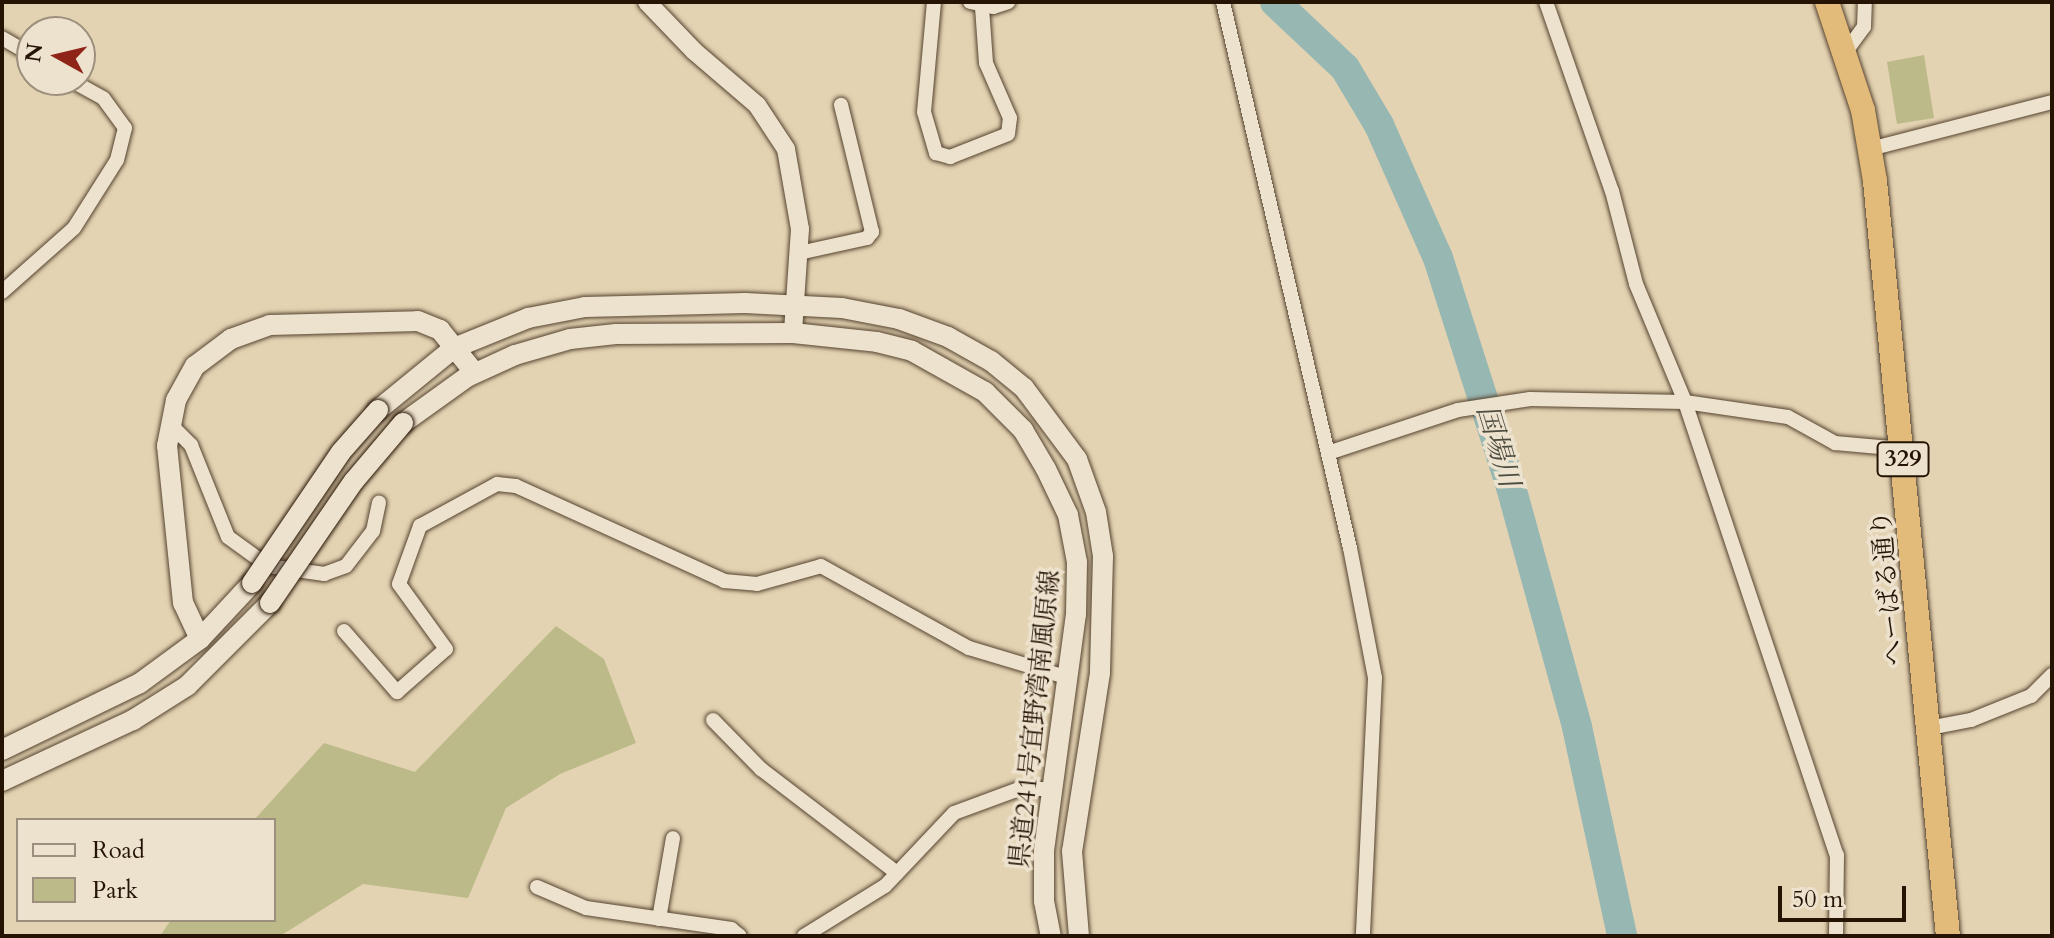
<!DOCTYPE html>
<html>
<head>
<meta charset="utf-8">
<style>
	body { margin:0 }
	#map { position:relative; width:2054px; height:938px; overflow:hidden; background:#e4d3b2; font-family:Cardo,"Noto Serif JP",serif }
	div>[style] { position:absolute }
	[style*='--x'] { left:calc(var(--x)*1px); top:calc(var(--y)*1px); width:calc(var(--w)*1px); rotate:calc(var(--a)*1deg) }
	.green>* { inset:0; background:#bbba88 }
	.river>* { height:30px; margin:-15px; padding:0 15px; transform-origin:15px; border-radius:15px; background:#97b7b3 }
	.roads { filter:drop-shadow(0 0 2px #554330) drop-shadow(0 0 2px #554330) }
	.minor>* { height:14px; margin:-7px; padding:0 7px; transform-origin:7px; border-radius:7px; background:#ede2cd }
	.tertiary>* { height:18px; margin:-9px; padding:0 9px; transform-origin:9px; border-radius:9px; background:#ede2cd }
	.secondary>* { height:20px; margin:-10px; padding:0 10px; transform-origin:10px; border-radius:10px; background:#ede2cd }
	.trunk>* { height:24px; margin:-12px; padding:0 12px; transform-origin:12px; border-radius:12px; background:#e2ba79 }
	.bridges { filter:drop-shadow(0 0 2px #251304) drop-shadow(0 0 2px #251304) }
	.secondary-bridge>* { height:20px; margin:-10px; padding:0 10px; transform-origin:10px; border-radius:10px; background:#ede2cd }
	span { translate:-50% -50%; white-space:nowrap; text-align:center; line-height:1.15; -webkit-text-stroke:7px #ede2cd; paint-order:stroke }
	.shield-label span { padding:2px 6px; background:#ede2cd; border:2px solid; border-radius:6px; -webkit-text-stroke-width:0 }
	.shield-label { font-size:24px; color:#251304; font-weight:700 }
	.street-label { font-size:26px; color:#251304 }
	.water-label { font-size:28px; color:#4d4c41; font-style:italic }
	.frame { position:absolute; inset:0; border:4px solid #251304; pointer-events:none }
	.legend { position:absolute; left:16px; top:818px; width:260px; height:104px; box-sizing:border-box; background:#ede2cd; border:2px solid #9d8f7d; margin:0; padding:10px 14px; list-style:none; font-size:24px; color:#251304 }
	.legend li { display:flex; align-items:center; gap:16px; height:40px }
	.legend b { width:40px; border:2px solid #9d8f7d }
	.north { position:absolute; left:16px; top:16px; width:80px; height:80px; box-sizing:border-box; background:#ede2cd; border:2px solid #9d8f7d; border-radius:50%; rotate:278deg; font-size:22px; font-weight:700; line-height:32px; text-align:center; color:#251304 }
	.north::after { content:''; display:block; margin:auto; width:28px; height:36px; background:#8f2418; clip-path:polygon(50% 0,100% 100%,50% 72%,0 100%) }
	.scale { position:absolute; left:1778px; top:886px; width:128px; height:36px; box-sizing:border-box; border:4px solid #251304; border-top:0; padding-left:10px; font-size:24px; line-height:28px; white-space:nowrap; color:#251304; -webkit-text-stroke:6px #ede2cd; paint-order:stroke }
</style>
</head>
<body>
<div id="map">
	<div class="green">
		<div style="clip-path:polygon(1924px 55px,1934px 118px,1897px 124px,1887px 62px)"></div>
		<div style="clip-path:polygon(556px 626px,604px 659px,636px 743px,560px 774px,506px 808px,468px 898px,363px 884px,280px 936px,160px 936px,171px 920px,274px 920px,274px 820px,254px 820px,324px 743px,415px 772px)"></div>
	</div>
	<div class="river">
		<div style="--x:1275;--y:2;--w:96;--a:43.3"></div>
		<div style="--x:1345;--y:68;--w:66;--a:59.2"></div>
		<div style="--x:1379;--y:125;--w:145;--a:66.1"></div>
		<div style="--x:1438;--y:258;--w:240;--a:72.3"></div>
		<div style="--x:1511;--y:487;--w:249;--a:74.6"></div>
		<div style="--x:1577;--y:727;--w:214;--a:77.8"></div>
	</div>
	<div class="roads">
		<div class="minor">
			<div style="--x:934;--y:2;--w:110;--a:95.2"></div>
			<div style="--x:924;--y:112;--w:43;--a:73.7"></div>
			<div style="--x:936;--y:153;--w:15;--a:16"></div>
			<div style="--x:950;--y:157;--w:62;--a:-21.6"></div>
			<div style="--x:1008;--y:134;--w:16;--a:-83"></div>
			<div style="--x:1010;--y:118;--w:60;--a:-113.6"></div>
			<div style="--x:986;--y:63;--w:56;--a:-94.1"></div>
			<div style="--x:970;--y:2;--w:24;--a:12"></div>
			<div style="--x:993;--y:7;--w:16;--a:-18"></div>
			<div style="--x:1223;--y:2;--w:561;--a:76.91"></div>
			<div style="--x:1350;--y:548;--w:132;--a:79.1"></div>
			<div style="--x:1375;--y:678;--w:258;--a:92.7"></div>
			<div style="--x:1546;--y:2;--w:200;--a:70.8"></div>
			<div style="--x:1612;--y:191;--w:96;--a:75.5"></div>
			<div style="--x:1636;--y:284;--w:128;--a:67.4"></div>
			<div style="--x:1685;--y:402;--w:478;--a:71.5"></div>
			<div style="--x:1837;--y:855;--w:81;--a:90.7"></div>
			<div style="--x:2;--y:38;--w:34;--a:30"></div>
			<div style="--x:1847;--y:50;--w:29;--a:-54"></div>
			<div style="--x:1864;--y:27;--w:25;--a:-88"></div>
			<div style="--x:1870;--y:149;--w:188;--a:-14.5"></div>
			<div style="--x:799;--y:253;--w:70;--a:-12.4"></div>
			<div style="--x:867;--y:238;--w:8;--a:-50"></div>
			<div style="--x:872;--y:232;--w:131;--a:-103.7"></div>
			<div style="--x:2;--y:292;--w:96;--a:-41.6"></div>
			<div style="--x:74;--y:228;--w:80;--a:-57.7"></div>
			<div style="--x:117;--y:160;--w:33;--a:-76"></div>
			<div style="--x:125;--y:128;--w:37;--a:-126"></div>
			<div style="--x:103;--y:98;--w:38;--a:-151"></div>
			<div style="--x:170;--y:424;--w:30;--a:45"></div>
			<div style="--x:191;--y:445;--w:99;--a:68.1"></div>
			<div style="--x:228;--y:537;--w:49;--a:35.9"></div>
			<div style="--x:268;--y:566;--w:57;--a:8.1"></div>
			<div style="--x:324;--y:574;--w:23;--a:-20"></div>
			<div style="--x:346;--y:566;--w:44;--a:-52.4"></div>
			<div style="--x:373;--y:531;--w:29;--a:-78"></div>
			<div style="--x:1328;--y:453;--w:137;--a:-18.3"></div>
			<div style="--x:1458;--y:410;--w:73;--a:-8.7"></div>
			<div style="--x:1530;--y:399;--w:155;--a:1.1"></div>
			<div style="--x:1685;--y:402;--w:104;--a:8.3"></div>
			<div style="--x:1788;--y:417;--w:54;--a:29"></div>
			<div style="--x:1835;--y:443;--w:67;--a:5.1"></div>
			<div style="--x:344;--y:631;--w:81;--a:49"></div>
			<div style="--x:397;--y:692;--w:65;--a:-41.3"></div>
			<div style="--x:446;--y:649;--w:80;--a:-125.9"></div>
			<div style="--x:399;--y:584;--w:62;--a:-70.1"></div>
			<div style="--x:420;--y:526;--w:88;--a:-28.6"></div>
			<div style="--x:497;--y:484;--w:19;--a:6"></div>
			<div style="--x:516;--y:486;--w:229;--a:24.5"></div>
			<div style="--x:724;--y:581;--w:33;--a:5"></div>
			<div style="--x:757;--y:584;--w:66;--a:-15.7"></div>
			<div style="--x:821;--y:566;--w:169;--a:29"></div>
			<div style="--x:969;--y:648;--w:104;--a:16.7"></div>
			<div style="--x:713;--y:720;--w:69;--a:45.6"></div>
			<div style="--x:761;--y:769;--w:171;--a:37.4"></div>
			<div style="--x:1929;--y:728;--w:43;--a:-10.8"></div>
			<div style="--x:1971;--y:720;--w:65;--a:-21.8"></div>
			<div style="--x:2031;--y:696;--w:30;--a:-45"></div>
			<div style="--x:537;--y:887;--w:53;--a:23.2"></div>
			<div style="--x:586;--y:908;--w:147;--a:8.2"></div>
			<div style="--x:731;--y:929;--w:11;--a:38"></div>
			<div style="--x:659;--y:919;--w:82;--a:-80.2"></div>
			<div style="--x:804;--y:936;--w:95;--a:-31.7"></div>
			<div style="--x:885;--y:886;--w:100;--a:-46.6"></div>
			<div style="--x:954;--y:813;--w:69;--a:-20.3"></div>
			<div style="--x:1019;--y:789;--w:34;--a:0"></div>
		</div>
		<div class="tertiary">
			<div style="--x:647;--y:2;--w:68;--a:46.2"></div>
			<div style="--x:694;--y:51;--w:83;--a:40.6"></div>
			<div style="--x:757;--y:105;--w:53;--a:56.6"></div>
			<div style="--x:786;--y:149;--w:81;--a:80.1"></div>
			<div style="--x:800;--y:229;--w:104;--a:93.9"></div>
		</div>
		<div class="secondary">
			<div style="--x:378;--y:410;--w:98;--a:-39.2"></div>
			<div style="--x:454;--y:348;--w:80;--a:-22.1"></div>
			<div style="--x:528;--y:318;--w:58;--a:-10.9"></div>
			<div style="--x:585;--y:307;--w:160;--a:-1.4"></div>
			<div style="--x:745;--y:303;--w:97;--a:3"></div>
			<div style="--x:842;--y:308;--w:58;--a:10.9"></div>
			<div style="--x:899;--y:319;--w:52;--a:20.2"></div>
			<div style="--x:948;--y:337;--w:49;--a:29.2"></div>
			<div style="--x:991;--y:361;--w:43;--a:39.3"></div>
			<div style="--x:1024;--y:388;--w:89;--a:53.3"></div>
			<div style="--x:1077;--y:459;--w:56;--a:70.3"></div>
			<div style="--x:1096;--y:512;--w:45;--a:81"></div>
			<div style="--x:1103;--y:556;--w:117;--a:91.5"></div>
			<div style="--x:1100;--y:673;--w:180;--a:98.9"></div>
			<div style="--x:1072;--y:851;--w:85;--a:85.3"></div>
			<div style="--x:403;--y:423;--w:79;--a:-35.7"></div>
			<div style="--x:467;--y:377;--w:53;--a:-24.6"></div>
			<div style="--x:515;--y:355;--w:57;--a:-16.2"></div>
			<div style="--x:570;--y:339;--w:46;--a:-6.2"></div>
			<div style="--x:616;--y:334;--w:177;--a:-0.3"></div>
			<div style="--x:793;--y:333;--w:84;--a:6.1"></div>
			<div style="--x:877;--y:342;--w:36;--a:14"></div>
			<div style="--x:912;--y:351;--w:84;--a:29.3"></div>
			<div style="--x:985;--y:392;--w:54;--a:45"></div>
			<div style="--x:1023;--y:430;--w:45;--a:59.5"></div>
			<div style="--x:1046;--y:469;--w:51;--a:64.4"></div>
			<div style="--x:1068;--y:515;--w:48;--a:79.2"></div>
			<div style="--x:1077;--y:562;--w:52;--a:91.1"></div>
			<div style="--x:1076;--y:614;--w:239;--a:97.7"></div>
			<div style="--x:1044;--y:851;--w:50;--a:90"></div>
			<div style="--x:1044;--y:901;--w:36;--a:79"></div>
			<div style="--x:200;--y:639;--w:40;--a:-115"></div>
			<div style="--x:183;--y:603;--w:158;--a:-95.8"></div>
			<div style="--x:167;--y:446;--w:47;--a:-78.9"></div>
			<div style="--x:176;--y:400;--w:39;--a:-61"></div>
			<div style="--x:195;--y:366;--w:45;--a:-36.9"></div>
			<div style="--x:231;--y:339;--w:41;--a:-19.7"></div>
			<div style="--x:270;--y:325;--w:148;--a:-1.5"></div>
			<div style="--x:418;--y:321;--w:24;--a:22"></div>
			<div style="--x:440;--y:330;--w:55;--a:50.9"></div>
			<div style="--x:2;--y:750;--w:153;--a:-25.9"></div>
			<div style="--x:140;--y:683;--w:74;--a:-36.3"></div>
			<div style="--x:200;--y:639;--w:76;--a:-47.1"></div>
			<div style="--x:2;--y:781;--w:145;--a:-25"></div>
			<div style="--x:133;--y:720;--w:64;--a:-32.2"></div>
			<div style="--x:187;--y:686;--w:117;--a:-45"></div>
		</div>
		<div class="trunk">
			<div style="--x:1827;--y:2;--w:114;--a:71.6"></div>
			<div style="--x:1863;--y:110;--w:72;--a:80.4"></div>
			<div style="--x:1875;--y:181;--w:759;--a:84.48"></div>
		</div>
	</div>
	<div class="bridges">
		<div class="secondary-bridge">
			<div style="--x:252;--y:583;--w:158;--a:-55.8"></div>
			<div style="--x:341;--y:452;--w:56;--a:-48.6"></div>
			<div style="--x:270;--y:603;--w:148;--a:-55.5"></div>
			<div style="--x:354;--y:481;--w:76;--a:-49.8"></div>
		</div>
	</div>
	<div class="shield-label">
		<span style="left:1903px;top:459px">329</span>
	</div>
	<div class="street-label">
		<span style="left:1888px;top:588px;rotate:-95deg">へーばる通り</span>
		<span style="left:1035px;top:719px;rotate:-84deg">県道241号宜野湾南風原線</span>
	</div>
	<div class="water-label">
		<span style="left:1498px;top:446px;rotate:73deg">国場川</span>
	</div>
	<div class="frame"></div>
	<ul class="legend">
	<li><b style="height:10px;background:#ede2cd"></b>Road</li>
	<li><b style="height:22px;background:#bbba88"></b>Park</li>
	</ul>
	<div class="north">N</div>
	<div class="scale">50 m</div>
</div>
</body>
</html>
